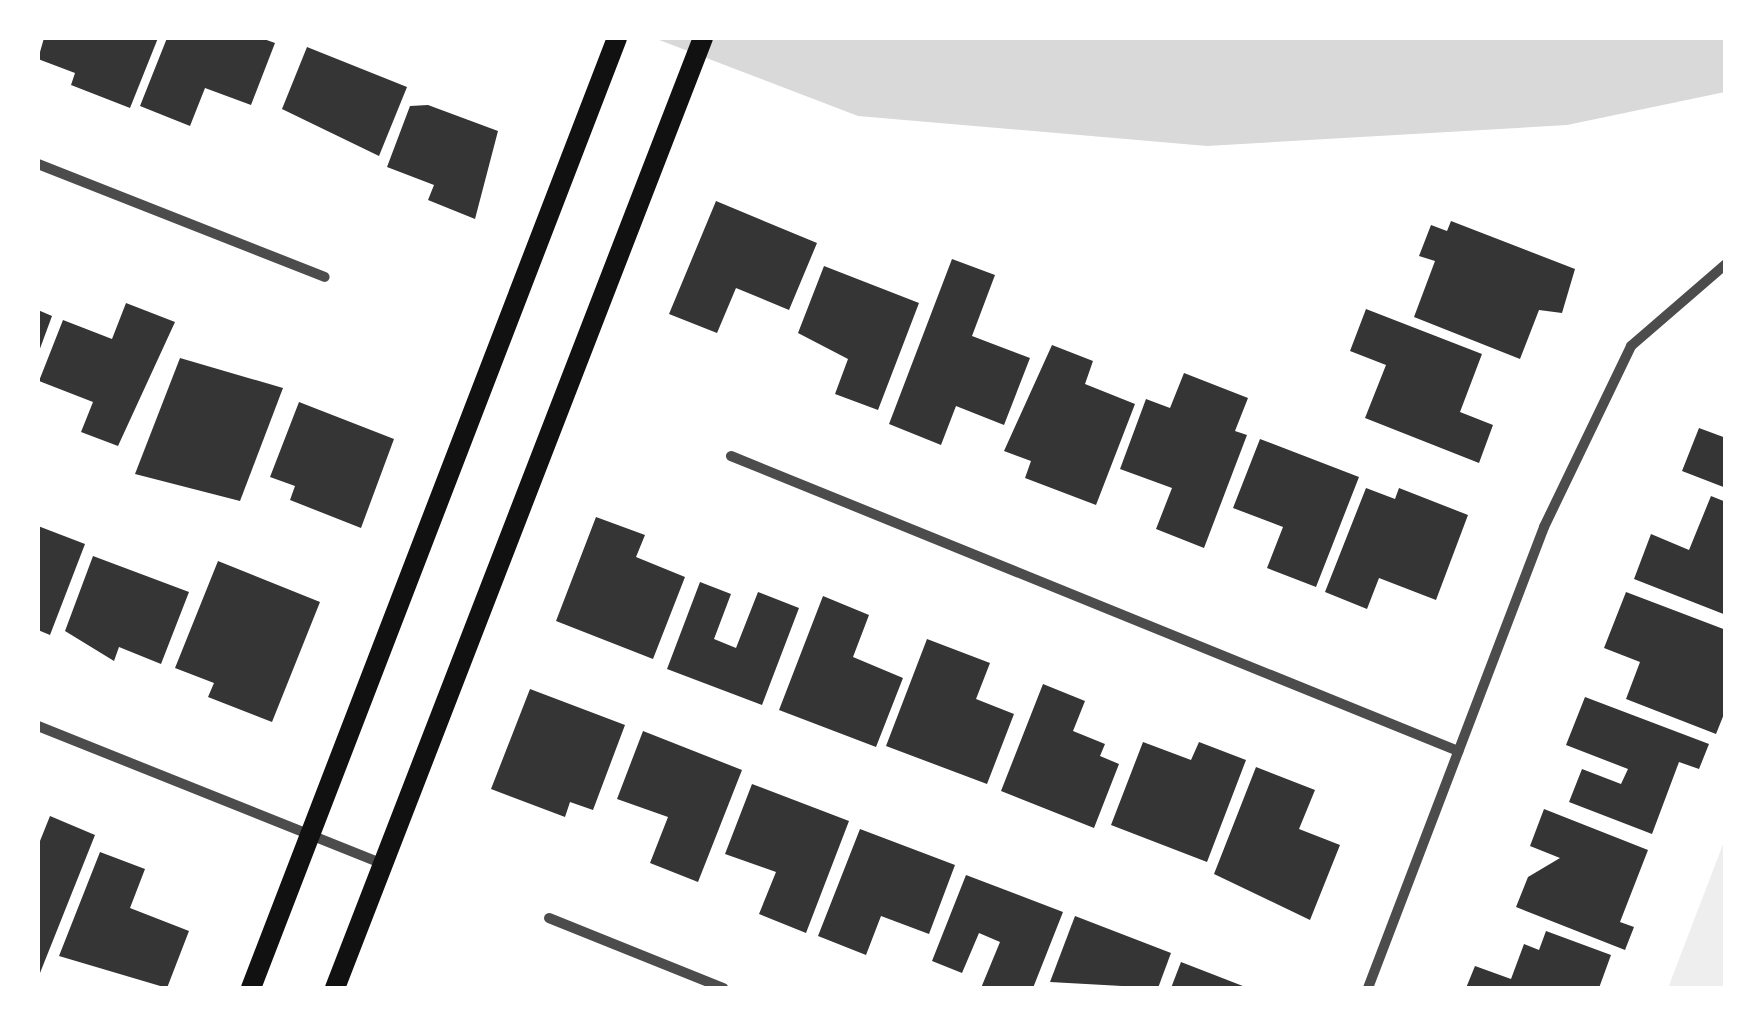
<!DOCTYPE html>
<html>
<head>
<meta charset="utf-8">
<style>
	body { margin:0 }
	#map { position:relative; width:1763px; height:1026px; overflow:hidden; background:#fff; font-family:Manrope,sans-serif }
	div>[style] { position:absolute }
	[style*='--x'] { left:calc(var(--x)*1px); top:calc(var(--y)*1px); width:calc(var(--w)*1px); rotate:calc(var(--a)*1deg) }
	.green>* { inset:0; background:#eee }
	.water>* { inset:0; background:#d9d9d9 }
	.building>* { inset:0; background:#353535 }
	.minor>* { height:10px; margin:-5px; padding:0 5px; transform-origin:5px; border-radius:5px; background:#4c4c4c }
	.secondary>* { height:20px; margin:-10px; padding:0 10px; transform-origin:10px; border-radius:10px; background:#111 }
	span { translate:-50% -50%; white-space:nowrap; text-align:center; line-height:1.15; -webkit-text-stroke:10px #fff; paint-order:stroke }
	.frame { position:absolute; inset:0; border:40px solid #fff; pointer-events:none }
</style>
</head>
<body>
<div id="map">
	<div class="green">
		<div style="clip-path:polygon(1725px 839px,1725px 988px,1668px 988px)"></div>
	</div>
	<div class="water">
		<div style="clip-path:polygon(654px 38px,1725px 38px,1725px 92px,1567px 125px,1207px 146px,858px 116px)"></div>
	</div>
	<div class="building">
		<div style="clip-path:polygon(44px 38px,158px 38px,130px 108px,71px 85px,75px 73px,38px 59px)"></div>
		<div style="clip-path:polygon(167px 38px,261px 38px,275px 43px,251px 105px,205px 88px,190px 126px,140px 106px)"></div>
		<div style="clip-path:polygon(307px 47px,407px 87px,379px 156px,282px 109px)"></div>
		<div style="clip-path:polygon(428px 105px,498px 131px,475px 219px,428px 200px,434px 185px,387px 167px,410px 106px)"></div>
		<div style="clip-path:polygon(716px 201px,817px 243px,789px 310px,736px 288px,717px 333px,669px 314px)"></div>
		<div style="clip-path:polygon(1451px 221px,1575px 269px,1562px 313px,1539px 310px,1520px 359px,1414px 317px,1435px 261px,1419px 256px,1431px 225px,1447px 231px)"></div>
		<div style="clip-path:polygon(952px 259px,995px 275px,972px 336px,1030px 358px,1004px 425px,956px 406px,941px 445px,889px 424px)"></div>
		<div style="clip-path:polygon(824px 266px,919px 303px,878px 410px,835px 394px,848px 359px,798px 333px)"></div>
		<div style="clip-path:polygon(126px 303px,175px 322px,118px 446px,81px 432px,93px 402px,39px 381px,63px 320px,112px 339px)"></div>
		<div style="clip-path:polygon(1366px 309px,1482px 354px,1460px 412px,1493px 425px,1479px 463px,1365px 418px,1386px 365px,1350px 351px)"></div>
		<div style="clip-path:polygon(38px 310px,52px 316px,38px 354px)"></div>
		<div style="clip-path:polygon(1052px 345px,1093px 361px,1085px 384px,1135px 404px,1096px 505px,1025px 478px,1031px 461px,1004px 451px)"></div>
		<div style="clip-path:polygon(180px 358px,283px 388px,240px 501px,135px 474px)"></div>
		<div style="clip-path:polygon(1184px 373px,1248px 398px,1235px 431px,1247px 435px,1204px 548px,1156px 529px,1172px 488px,1120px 469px,1146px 399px,1170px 408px)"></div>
		<div style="clip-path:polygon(299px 402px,394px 439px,361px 528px,290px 500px,295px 486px,270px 477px)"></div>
		<div style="clip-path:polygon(1699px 428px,1726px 438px,1726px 488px,1682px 471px)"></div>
		<div style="clip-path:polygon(1260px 439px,1359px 477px,1316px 587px,1267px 568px,1283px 527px,1233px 508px)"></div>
		<div style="clip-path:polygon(1366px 488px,1395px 499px,1399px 488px,1468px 515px,1436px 600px,1379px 578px,1367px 609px,1325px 592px)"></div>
		<div style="clip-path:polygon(1711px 496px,1726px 502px,1726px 615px,1634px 579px,1651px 534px,1689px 550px)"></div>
		<div style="clip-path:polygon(596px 517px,645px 535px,636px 557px,685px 577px,653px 659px,556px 621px)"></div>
		<div style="clip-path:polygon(38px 526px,85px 544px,50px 635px,38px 630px)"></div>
		<div style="clip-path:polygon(93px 556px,189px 592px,161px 664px,119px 647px,114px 661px,65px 631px)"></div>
		<div style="clip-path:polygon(218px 561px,320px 602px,272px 722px,208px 697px,214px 683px,175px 668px)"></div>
		<div style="clip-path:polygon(700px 582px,731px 594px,714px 639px,736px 648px,758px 592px,799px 608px,762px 705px,667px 669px)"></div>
		<div style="clip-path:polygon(1626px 592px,1726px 630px,1726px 709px,1716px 734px,1626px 699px,1640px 662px,1604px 648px)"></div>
		<div style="clip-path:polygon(823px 596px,869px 615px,853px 657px,903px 678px,876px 747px,779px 710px)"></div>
		<div style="clip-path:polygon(927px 639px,990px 663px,976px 699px,1014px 714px,987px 784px,886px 746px)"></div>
		<div style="clip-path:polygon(1043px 684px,1085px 701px,1073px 731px,1105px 744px,1100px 756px,1119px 764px,1094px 828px,1001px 791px)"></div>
		<div style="clip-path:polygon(530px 689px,625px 725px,593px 810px,570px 802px,565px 817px,491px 789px)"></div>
		<div style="clip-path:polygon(1585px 697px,1709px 744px,1699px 769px,1679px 762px,1652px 834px,1569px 802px,1582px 769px,1621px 784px,1628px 769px,1566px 745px)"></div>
		<div style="clip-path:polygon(643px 731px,742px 770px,698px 882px,650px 863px,668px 817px,617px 799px)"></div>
		<div style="clip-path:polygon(1143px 742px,1191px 760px,1199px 742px,1246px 760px,1207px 862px,1111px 825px)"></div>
		<div style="clip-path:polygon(1256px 767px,1315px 790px,1299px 829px,1340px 845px,1310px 920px,1214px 874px)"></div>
		<div style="clip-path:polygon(752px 784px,849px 821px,806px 933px,759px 914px,776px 872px,725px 854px)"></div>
		<div style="clip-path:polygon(1544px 809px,1648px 850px,1620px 922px,1634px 927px,1625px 950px,1516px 907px,1528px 877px,1560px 858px,1530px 846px)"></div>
		<div style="clip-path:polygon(50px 816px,95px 835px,38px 978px,38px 846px)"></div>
		<div style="clip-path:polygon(860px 829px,955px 865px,929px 934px,881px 916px,866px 955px,818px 936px)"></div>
		<div style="clip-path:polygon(100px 852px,145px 869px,130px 908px,189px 931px,167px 988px,59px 956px)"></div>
		<div style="clip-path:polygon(966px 875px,1063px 912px,1033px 988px,981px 988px,1000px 942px,979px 933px,962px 973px,932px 961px)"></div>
		<div style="clip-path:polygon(1075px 916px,1171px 953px,1158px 988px,1050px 982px)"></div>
		<div style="clip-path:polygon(1546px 931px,1611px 955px,1599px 988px,1466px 988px,1475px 966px,1511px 979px,1524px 944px,1539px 950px)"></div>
		<div style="clip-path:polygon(1181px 962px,1248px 988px,1171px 988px)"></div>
	</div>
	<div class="minor">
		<div style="--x:38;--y:164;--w:308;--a:21.5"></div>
		<div style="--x:731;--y:456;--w:785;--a:22.09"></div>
		<div style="--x:38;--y:726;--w:372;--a:21.8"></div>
		<div style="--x:549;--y:918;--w:188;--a:21.9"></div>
		<div style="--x:1368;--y:988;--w:493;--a:-69.1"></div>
		<div style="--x:1544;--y:527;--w:201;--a:-64.3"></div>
		<div style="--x:1631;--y:346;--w:125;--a:-40.8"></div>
	</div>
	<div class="secondary">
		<div style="--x:251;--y:988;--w:1018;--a:-68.93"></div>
		<div style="--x:335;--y:988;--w:1019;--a:-68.83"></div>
	</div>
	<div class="frame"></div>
</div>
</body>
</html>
